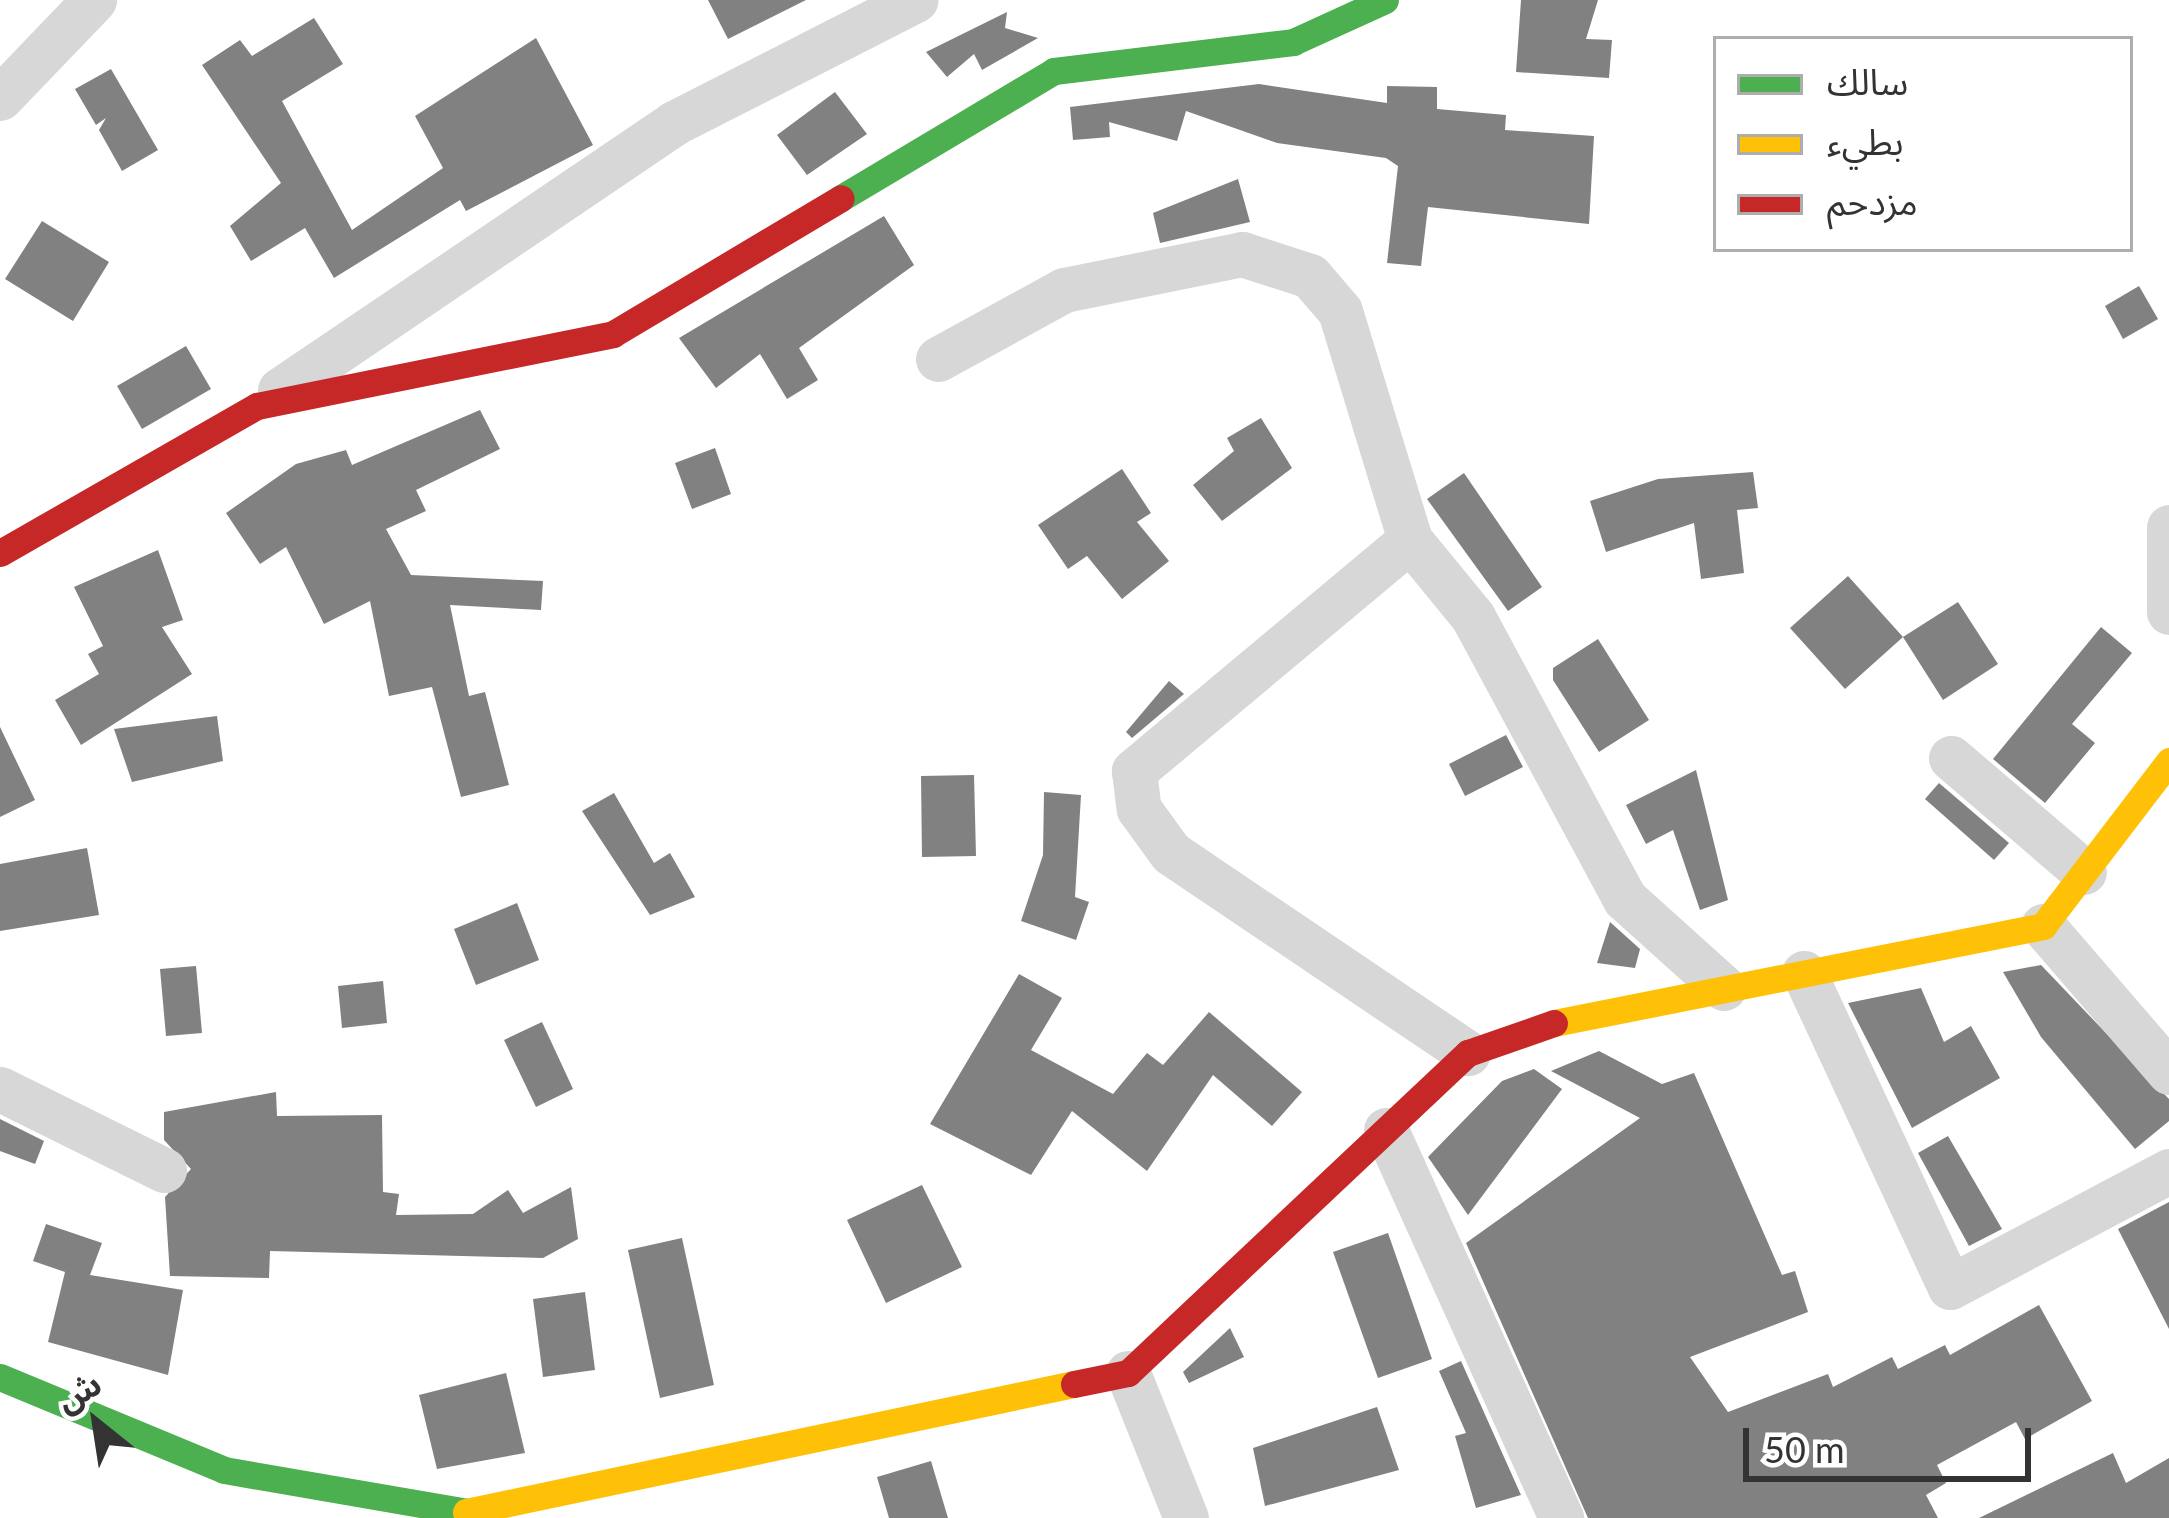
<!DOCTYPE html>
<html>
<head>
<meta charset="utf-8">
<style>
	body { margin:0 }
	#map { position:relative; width:2169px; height:1518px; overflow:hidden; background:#fff; font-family:Lato,"Noto Sans Arabic",sans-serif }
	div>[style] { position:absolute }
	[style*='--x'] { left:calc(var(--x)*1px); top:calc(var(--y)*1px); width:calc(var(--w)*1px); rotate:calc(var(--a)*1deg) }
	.building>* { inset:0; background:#818181 }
	.street>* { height:45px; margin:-22.5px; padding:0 22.5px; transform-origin:22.5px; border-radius:22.5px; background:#d7d7d7 }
	.fast>* { height:27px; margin:-13.5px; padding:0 13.5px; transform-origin:13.5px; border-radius:13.5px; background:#4caf50 }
	.slow>* { height:27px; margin:-13.5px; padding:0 13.5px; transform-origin:13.5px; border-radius:13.5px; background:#ffc107 }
	.jam>* { height:27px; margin:-13.5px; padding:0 13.5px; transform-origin:13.5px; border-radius:13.5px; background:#c62828 }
	span { translate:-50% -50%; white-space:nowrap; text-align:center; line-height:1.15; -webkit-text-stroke:12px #fff; paint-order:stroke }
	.legend { position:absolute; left:1713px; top:36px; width:420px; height:216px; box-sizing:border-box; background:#fff; border:3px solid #adadad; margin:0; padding:15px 21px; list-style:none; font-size:36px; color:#333 }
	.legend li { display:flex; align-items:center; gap:24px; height:60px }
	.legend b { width:60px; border:3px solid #adadad }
	.north { position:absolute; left:36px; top:1362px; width:120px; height:120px; -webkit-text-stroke:9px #fff; paint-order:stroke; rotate:330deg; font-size:33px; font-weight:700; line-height:48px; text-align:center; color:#333 }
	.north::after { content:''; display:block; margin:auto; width:42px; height:54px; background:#333; clip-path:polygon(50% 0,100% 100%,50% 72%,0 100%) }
	.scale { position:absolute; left:1743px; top:1428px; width:288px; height:54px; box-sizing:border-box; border:6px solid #333; border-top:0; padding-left:15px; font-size:36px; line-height:42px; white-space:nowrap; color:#333; -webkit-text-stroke:9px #fff; paint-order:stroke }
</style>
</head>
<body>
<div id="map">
	<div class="building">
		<div style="clip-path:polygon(708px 0,806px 0,728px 39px)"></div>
		<div style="clip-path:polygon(1521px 0,1598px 0,1586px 39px,1612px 40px,1609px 78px,1516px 72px)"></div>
		<div style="clip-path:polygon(1007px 12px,1005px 28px,1038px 38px,982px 70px,974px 54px,947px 77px,926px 52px)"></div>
		<div style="clip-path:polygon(314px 18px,343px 64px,282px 101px,352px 230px,443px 168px,415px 116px,536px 38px,593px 145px,466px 211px,460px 200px,334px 278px,305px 228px,251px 261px,230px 226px,281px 183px,202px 65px,240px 40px,252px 56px)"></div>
		<div style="clip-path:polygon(111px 69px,158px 150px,122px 171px,99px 130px,106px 118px,96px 125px,75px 89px)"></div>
		<div style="clip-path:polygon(1259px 84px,1387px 103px,1387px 86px,1437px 87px,1437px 109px,1506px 115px,1505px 130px,1594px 136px,1589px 224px,1428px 207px,1421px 266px,1387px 263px,1398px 166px,1386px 158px,1277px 143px,1186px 111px,1177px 141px,1109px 122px,1110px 137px,1073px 140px,1070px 107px)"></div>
		<div style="clip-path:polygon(835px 92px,867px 134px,807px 175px,777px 135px)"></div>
		<div style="clip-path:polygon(1238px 179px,1250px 222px,1160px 243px,1153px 213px)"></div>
		<div style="clip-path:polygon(884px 216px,914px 265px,799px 348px,818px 380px,787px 399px,760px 354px,716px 388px,679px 338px)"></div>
		<div style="clip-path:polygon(42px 221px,109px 262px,73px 321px,5px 279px)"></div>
		<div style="clip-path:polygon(2139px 286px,2158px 319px,2123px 339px,2105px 306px)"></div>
		<div style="clip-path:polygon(186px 346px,211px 389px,142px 429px,117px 386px)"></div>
		<div style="clip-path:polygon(480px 410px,500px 449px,416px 490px,426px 511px,386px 529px,411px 575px,543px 581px,541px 610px,450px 605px,469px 696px,485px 692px,509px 785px,461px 797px,432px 687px,389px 696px,370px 601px,324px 624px,286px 547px,260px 564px,226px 513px,296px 464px,346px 450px,352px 465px)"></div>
		<div style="clip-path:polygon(1261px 418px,1292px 468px,1222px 521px,1193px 485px,1234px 451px,1227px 438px)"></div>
		<div style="clip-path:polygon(715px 448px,731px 494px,692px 509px,675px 463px)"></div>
		<div style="clip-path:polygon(1122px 469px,1151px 513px,1137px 522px,1169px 561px,1122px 599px,1087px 556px,1068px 569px,1038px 525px)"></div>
		<div style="clip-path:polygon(1753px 472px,1758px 508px,1737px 510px,1744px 573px,1701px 579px,1694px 523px,1606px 552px,1590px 501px,1658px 479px)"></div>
		<div style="clip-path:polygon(1464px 473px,1542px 587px,1508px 611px,1427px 499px)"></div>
		<div style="clip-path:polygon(158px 550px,183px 620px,162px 627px,192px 674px,81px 745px,55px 700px,99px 674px,88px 654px,103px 646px,74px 587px)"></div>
		<div style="clip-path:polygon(1848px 576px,1903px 637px,1845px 689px,1790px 628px)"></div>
		<div style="clip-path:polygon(1958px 602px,1998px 664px,1943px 700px,1903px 637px)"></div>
		<div style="clip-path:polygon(2101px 627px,2132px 653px,2072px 724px,2095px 743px,2045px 803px,1993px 759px)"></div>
		<div style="clip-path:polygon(1598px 639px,1649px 720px,1599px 752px,1553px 680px,1553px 668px)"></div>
		<div style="clip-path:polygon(1169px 681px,1184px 694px,1132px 738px,1126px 732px)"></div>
		<div style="clip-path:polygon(217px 716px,223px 761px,132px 782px,114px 729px)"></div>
		<div style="clip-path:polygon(0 727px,35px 800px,0 817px)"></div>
		<div style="clip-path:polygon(1506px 735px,1523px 767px,1465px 796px,1449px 764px)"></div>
		<div style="clip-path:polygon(1696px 770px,1728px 900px,1700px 910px,1673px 830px,1646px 844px,1626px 805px)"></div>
		<div style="clip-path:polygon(974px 775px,976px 856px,922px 857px,921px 776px)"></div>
		<div style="clip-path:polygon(1939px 783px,2009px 843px,1994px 860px,1925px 799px)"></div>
		<div style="clip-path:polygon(1044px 792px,1081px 795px,1075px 897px,1089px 902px,1076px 940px,1021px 921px,1043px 855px)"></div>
		<div style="clip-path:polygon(614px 793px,654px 863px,670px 853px,695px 897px,650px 915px,582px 811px)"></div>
		<div style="clip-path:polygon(87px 848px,99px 915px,0 931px,0 864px)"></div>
		<div style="clip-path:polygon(517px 903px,539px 960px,476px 985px,454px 929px)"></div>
		<div style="clip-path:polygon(1610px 922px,1640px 949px,1635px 968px,1597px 963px)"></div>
		<div style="clip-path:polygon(2041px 965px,2169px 1099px,2169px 1121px,2135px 1149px,2041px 1037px,2003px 972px)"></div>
		<div style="clip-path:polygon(196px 966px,202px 1033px,166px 1036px,160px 969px)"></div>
		<div style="clip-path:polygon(1019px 974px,1062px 998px,1031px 1050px,1113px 1094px,1147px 1053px,1163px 1065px,1209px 1012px,1302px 1092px,1272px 1126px,1213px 1075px,1147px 1171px,1072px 1111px,1031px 1175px,930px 1124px)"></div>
		<div style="clip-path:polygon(383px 981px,387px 1023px,342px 1028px,338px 986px)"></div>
		<div style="clip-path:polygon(1921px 988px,1944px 1042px,1971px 1026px,2000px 1078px,1912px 1128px,1848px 1003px)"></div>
		<div style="clip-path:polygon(542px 1022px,573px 1089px,536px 1107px,504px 1040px)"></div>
		<div style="clip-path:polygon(1599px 1051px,1662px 1084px,1694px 1073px,1782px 1275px,1795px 1271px,1808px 1312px,1690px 1357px,1728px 1412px,1828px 1374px,1833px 1387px,1892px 1357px,1898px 1369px,1945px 1345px,1950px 1355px,2039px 1305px,2092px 1401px,2025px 1439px,2016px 1422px,1937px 1465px,1946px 1483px,1926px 1495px,1938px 1518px,1588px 1518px,1466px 1243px,1640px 1118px,1551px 1071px)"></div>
		<div style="clip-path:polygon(1534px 1069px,1562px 1089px,1468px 1215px,1428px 1157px,1502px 1081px)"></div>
		<div style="clip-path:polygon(276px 1092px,277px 1116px,382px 1115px,383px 1192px,399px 1194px,396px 1215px,473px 1214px,508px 1190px,523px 1213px,571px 1187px,578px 1239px,543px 1258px,270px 1251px,269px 1278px,170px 1276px,165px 1197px,191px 1169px,164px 1140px,164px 1112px)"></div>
		<div style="clip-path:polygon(0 1119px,44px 1141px,35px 1164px,0 1151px)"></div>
		<div style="clip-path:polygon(1948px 1136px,2002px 1229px,1969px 1246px,1918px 1153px)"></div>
		<div style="clip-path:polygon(922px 1185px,962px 1267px,886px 1303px,847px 1220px)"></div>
		<div style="clip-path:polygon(2169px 1202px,2169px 1329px,2118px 1229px)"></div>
		<div style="clip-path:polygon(46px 1224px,102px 1243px,90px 1275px,183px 1290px,168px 1375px,48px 1342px,65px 1272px,33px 1261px)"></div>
		<div style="clip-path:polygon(1388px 1233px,1432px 1359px,1378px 1378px,1333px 1252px)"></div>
		<div style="clip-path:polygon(682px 1238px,714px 1385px,660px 1398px,628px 1250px)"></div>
		<div style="clip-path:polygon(585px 1292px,595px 1370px,543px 1377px,533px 1299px)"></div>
		<div style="clip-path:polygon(1230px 1328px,1244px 1357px,1189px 1383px,1183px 1372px)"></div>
		<div style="clip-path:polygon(1461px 1361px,1521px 1495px,1476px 1508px,1455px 1436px,1466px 1433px,1439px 1371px)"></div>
		<div style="clip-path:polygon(506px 1373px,525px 1453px,437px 1469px,419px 1395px)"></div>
		<div style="clip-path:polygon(1377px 1407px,1399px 1470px,1265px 1506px,1253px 1448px)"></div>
		<div style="clip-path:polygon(2113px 1453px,2126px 1483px,2169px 1458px,2169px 1518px,1979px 1518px)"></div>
		<div style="clip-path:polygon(931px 1461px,948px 1518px,889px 1518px,877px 1477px)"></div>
	</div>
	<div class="street">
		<div style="--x:0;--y:98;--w:136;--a:-46.2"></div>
		<div style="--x:938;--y:359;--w:144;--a:-28.7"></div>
		<div style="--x:1064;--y:290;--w:182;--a:-11.4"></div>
		<div style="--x:1242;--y:254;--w:71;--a:17.9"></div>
		<div style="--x:1310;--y:276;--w:46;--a:49.4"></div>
		<div style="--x:1340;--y:311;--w:239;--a:73"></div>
		<div style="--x:1410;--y:540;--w:360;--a:140.1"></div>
		<div style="--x:1134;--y:771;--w:38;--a:83"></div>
		<div style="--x:1139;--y:809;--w:54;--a:54"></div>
		<div style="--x:1171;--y:853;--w:358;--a:34"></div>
		<div style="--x:280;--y:390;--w:476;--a:-34.1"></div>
		<div style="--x:674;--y:123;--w:271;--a:-27"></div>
		<div style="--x:2169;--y:527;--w:85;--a:90"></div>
		<div style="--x:1410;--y:540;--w:99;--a:50.7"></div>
		<div style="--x:1473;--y:617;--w:320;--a:61.7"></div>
		<div style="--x:1625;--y:899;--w:133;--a:42"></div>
		<div style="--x:1951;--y:758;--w:175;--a:40.6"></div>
		<div style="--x:2043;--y:926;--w:193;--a:49.2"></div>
		<div style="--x:1804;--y:973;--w:346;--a:65.1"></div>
		<div style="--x:1950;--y:1287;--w:248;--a:-27.9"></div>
		<div style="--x:0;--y:1089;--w:183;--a:26.3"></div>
		<div style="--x:1386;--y:1130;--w:426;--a:65.7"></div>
		<div style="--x:1128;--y:1373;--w:156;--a:68.2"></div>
	</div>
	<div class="fast">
		<div style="--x:841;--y:198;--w:248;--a:-30.8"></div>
		<div style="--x:1054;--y:71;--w:241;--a:-6.9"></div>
		<div style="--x:1293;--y:42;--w:101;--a:-24.5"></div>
		<div style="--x:0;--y:1377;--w:243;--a:22.5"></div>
		<div style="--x:224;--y:1470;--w:246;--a:9.8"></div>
	</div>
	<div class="slow">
		<div style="--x:1554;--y:1023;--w:499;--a:-11.2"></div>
		<div style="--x:2043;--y:926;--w:208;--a:-52.6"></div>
		<div style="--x:466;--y:1512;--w:621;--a:-11.89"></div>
	</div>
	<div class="jam">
		<div style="--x:0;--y:553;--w:296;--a:-29.8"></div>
		<div style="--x:257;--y:406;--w:363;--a:-11.4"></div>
		<div style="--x:613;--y:334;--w:265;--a:-30.8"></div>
		<div style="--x:1074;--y:1384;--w:55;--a:-11.5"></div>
		<div style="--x:1128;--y:1373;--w:467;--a:-43.3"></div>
		<div style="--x:1468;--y:1053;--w:91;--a:-19.2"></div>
	</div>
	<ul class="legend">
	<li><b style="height:15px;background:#4caf50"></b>سالك</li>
	<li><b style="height:15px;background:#ffc107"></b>بطيء</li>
	<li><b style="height:15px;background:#c62828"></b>مزدحم</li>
	</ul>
	<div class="north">ش</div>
	<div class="scale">50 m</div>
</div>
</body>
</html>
